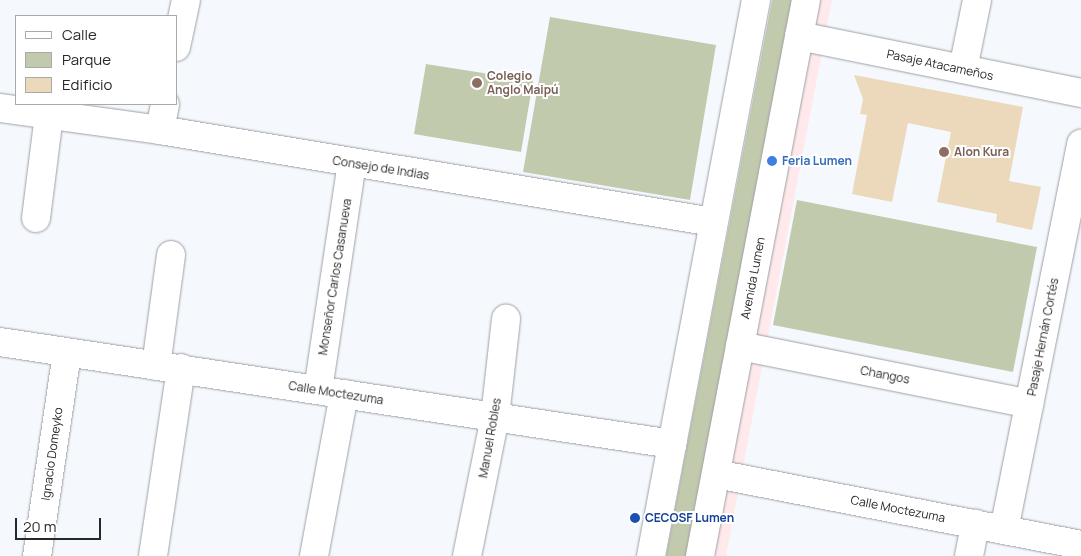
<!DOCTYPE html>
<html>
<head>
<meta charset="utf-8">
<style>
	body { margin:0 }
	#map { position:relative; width:1081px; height:556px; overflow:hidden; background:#f5f9fe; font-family:Manrope,sans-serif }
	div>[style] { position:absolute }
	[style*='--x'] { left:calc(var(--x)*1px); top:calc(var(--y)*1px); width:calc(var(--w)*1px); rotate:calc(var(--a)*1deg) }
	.commercial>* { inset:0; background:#ffe9eb }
	.green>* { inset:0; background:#c2caad }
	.building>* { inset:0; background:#ecd8bb }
	.roads { filter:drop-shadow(0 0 1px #9da0a5) drop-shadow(0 0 1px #9da0a5) }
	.minor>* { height:28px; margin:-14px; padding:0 14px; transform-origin:14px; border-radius:14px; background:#fff }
	.tertiary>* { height:28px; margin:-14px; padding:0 14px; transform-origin:14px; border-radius:14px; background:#fff }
	.dots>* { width:14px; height:14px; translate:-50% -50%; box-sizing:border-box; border:2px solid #fff; border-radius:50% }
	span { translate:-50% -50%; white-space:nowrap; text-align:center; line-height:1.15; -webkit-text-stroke:4px #fff; paint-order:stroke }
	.street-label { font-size:12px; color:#27282a }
	.education-label { font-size:12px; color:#785e54; font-weight:700 }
	.left { translate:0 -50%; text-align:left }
	.shop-label { font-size:12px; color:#366cbe; font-weight:700 }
	.transit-label { font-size:12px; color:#164399; font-weight:700 }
	.legend { position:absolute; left:15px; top:15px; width:162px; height:90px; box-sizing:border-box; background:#fff; border:1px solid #a9a9aa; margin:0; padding:6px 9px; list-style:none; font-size:15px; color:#27282a }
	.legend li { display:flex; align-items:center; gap:10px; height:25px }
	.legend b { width:25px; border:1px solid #a9a9aa }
	.scale { position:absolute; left:15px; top:518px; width:86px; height:22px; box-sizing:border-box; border:2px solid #27282a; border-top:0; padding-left:6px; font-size:15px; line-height:18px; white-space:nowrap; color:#27282a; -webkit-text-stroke:4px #fff; paint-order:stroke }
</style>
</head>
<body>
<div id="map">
	<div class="commercial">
		<div style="clip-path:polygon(775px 0,832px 0,726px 556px,667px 556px)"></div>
	</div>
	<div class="green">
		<div style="clip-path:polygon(772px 0,794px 0,687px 556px,666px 556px)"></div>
		<div style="clip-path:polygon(550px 17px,716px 45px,690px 200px,523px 172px)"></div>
		<div style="clip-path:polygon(426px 64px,533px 81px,521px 152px,414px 134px)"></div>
		<div style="clip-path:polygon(797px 200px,1037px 247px,1013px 372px,773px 325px)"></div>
	</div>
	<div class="building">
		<div style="clip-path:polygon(854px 75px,1023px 107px,1009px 181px,1041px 187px,1032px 230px,996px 222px,997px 214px,937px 202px,951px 132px,908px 123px,892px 202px,852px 194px,867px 115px,860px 114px,863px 99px)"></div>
	</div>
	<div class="roads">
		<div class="minor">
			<div style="--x:799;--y:36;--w:288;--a:11.4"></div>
			<div style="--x:176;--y:47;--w:48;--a:-78"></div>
			<div style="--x:963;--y:69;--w:70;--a:-78.5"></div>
			<div style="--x:0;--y:108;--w:162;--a:7.8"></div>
			<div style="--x:160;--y:130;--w:561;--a:9.45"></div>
			<div style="--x:160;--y:130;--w:26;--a:-79"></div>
			<div style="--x:36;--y:218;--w:104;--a:-82.8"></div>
			<div style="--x:0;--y:342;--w:680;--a:8.63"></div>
			<div style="--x:740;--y:346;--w:295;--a:11.3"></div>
			<div style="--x:156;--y:366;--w:112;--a:-82.3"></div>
			<div style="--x:318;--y:390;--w:230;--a:-81.5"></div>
			<div style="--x:716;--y:474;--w:372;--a:11"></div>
			<div style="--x:1004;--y:530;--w:394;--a:-78.7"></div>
			<div style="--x:37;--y:556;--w:206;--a:-81.6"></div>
			<div style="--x:153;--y:556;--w:190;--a:-81.5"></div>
			<div style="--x:314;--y:556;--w:165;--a:-79.5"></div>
			<div style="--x:467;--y:556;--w:142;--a:-78.6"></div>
			<div style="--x:495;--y:417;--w:99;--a:-83.6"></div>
			<div style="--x:969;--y:556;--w:33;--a:-79"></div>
		</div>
		<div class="tertiary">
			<div style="--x:651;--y:556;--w:566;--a:-79.31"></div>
			<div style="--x:700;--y:556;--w:566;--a:-79.21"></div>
		</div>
	</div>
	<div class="dots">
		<div style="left:477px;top:83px;background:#8d6e63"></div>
		<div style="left:944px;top:152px;background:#8d6e63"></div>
		<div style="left:772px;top:161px;background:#3f7fe0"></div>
		<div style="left:635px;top:518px;background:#1a4fb4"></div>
	</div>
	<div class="street-label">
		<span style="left:940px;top:65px;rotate:12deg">Pasaje Atacameños</span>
		<span style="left:381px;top:168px;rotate:9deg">Consejo de Indias</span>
		<span style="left:335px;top:277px;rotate:-81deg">Monseñor Carlos Casanueva</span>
		<span style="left:753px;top:278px;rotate:-79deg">Avenida Lumen</span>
		<span style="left:1043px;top:337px;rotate:-79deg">Pasaje Hernán Cortés</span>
		<span style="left:885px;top:375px;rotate:11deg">Changos</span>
		<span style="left:336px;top:393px;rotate:9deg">Calle Moctezuma</span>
		<span style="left:490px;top:438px;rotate:-80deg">Manuel Robles</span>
		<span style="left:52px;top:454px;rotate:-82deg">Ignacio Domeyko</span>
		<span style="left:898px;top:509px;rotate:11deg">Calle Moctezuma</span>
	</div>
	<div class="education-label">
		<span class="left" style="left:487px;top:83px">Colegio<br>Anglo Maipú</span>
		<span class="left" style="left:954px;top:152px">Alon Kura</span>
	</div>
	<div class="shop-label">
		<span class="left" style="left:782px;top:161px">Feria Lumen</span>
	</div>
	<div class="transit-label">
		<span class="left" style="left:645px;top:518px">CECOSF Lumen</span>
	</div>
	<ul class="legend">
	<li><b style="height:6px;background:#fff"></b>Calle</li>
	<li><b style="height:14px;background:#c2caad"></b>Parque</li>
	<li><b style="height:14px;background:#ecd8bb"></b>Edificio</li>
	</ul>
	<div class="scale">20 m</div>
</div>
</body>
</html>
